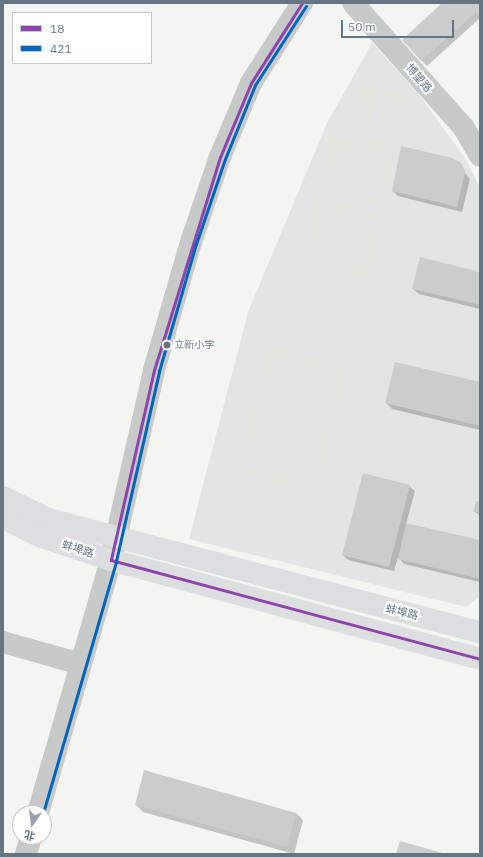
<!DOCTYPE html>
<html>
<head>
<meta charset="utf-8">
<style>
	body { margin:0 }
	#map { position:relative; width:483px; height:857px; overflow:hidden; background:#f4f4f3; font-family:"IBM Plex Sans","Noto Sans SC",sans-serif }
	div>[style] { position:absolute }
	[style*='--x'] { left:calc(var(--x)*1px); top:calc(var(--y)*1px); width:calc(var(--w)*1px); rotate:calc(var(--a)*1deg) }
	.built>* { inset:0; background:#e3e4e4 }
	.green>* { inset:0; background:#e3e6e0 }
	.shadow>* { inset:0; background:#0003 }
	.building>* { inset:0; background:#cbcdcd }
	.minor>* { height:22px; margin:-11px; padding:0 11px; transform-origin:11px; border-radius:11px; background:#c8caca }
	.major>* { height:22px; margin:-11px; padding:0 11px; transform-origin:11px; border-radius:11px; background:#dddedf }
	.bus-1>* { height:3px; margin:-1.5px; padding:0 1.5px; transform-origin:1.5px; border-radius:1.5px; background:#8e44ad }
	.bus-2>* { height:3px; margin:-1.5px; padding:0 1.5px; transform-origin:1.5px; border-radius:1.5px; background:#0065bd }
	.dots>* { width:11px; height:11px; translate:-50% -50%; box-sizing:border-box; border:2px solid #fff; border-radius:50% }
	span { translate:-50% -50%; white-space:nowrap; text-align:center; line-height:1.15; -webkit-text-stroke:4px #fff; paint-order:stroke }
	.bus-label { font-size:10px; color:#657682 }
	.left { translate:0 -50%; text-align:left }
	.street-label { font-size:11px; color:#657682 }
	.frame { position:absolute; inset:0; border:4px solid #657682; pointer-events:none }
	.legend { position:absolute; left:12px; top:12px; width:140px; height:52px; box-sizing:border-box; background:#fff; border:1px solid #c1c8cd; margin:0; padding:5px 7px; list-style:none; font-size:12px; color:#657682 }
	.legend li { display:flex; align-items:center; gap:8px; height:20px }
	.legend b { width:20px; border:1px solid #c1c8cd }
	.north { position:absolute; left:12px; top:805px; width:40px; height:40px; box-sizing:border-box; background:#fff; border:1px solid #c1c8cd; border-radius:50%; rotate:194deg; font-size:11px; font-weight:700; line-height:16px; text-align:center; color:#657682 }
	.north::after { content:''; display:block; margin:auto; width:14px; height:18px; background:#97a2aa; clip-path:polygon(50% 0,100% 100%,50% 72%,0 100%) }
	.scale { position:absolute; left:341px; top:20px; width:113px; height:18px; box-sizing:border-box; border:2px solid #657682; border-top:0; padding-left:5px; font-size:12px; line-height:14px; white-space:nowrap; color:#657682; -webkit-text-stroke:3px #fff; paint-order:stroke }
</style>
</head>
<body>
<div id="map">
	<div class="built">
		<div style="clip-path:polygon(372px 43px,417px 92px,465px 158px,480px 188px,480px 596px,466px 607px,189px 539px,248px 312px,327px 123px)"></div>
	</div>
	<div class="green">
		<div style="clip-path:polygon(359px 83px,378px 88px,369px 129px,350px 124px)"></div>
		<div style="clip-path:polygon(387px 90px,406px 94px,396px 135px,377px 131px)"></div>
		<div style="clip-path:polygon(330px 135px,361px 143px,349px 196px,318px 189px)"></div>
		<div style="clip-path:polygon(367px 136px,399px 144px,384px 206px,352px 198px)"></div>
		<div style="clip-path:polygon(317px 198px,349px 206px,334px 268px,303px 260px)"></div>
		<div style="clip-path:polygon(353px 207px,384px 214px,369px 277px,338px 269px)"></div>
		<div style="clip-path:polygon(266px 346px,348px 367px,317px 492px,235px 472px)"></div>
	</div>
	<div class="shadow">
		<div style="clip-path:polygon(444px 3px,480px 3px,480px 18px,427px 66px,403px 40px)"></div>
		<div style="clip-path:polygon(457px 164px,470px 179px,462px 212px,398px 196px,393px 191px)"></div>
		<div style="clip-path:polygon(480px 273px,480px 309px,419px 294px,413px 289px)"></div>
		<div style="clip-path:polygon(480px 383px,480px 430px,392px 409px,386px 403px)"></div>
		<div style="clip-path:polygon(409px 486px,415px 491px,406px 524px,480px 541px,480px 582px,404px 564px,398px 557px,394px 571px,348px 560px,343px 555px)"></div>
		<div style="clip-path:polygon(480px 503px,480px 516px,474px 511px)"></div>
		<div style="clip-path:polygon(136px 805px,296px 813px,303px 820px,294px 854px,143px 812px)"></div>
	</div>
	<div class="building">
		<div style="clip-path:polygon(442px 3px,480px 3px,480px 16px,476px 12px,421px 61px,402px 40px)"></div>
		<div style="clip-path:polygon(401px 146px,452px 158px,461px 163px,465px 172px,457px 207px,392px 191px)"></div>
		<div style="clip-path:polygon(420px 257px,480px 272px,480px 305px,412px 289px)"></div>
		<div style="clip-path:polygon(395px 362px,480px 382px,480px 426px,385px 403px)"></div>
		<div style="clip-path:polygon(363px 473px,410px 485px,389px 567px,342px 555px)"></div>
		<div style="clip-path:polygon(476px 501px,480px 502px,480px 513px,473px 511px)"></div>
		<div style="clip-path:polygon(406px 523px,480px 540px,480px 579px,398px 559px)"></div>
		<div style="clip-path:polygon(144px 770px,296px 813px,287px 847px,135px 805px)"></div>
		<div style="clip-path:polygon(400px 841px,446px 854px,396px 854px)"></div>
	</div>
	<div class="minor">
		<div style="--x:353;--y:3;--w:167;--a:48.4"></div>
		<div style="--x:464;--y:128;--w:32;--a:60"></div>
		<div style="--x:3;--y:642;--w:81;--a:15.8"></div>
		<div style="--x:38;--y:813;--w:263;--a:-73.9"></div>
		<div style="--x:111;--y:560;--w:195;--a:-77.2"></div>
		<div style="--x:154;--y:370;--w:133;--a:-73.9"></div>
		<div style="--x:191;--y:242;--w:90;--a:-71.2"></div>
		<div style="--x:220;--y:157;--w:80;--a:-67.3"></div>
		<div style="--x:251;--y:83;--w:95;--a:-57.5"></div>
		<div style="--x:26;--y:854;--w:18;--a:-74"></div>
	</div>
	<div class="major">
		<div style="--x:3;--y:497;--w:50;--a:26.1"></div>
		<div style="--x:48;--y:519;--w:447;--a:14.7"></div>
		<div style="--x:3;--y:518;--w:40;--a:26.6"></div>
		<div style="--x:39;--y:536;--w:76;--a:18.4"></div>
		<div style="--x:111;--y:560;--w:382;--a:15"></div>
	</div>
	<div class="bus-1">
		<div style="--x:302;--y:3;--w:95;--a:122.5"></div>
		<div style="--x:251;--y:83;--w:80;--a:112.7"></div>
		<div style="--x:220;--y:157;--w:223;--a:107.2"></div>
		<div style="--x:154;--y:370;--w:195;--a:102.8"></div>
		<div style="--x:111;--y:560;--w:382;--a:15"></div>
	</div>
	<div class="bus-2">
		<div style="--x:43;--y:813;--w:262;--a:-73.8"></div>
		<div style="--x:116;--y:561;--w:195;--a:-77.2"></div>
		<div style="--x:159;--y:371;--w:132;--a:-73.8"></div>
		<div style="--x:196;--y:244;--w:90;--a:-71.2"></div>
		<div style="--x:225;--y:159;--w:80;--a:-67.9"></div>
		<div style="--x:255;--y:85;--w:94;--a:-57.2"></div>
	</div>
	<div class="dots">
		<div style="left:167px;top:345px;background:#657682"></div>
	</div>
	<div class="bus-label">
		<span class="left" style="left:174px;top:345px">立新小学</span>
	</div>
	<div class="street-label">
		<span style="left:419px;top:78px;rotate:49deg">博望路</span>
		<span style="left:78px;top:549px;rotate:18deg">蚌埠路</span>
		<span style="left:402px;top:612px;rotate:14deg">蚌埠路</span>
	</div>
	<div class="frame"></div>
	<ul class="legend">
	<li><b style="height:5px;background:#8e44ad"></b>18</li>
	<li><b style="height:5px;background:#0065bd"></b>421</li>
	</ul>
	<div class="north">北</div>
	<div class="scale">50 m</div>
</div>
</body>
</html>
